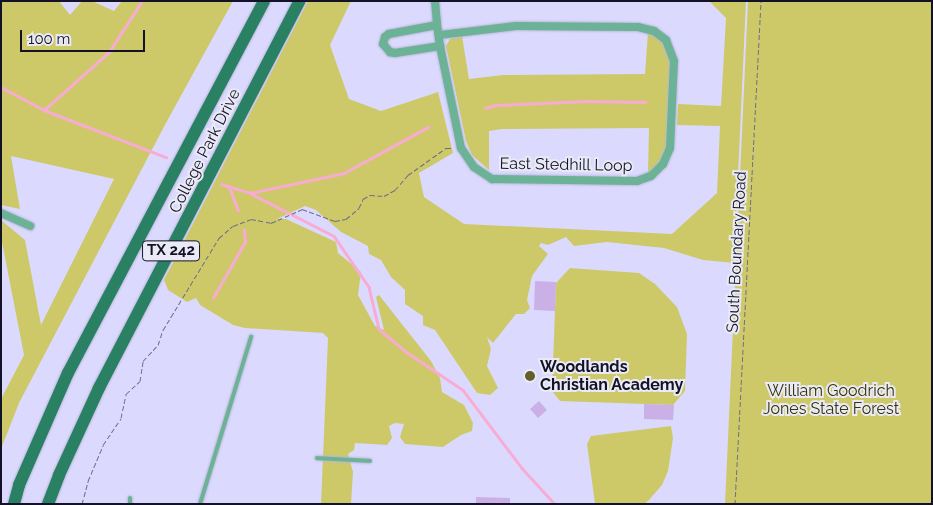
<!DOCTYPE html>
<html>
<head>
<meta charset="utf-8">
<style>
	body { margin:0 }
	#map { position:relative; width:933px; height:505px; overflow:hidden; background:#dbdafe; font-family:Raleway,sans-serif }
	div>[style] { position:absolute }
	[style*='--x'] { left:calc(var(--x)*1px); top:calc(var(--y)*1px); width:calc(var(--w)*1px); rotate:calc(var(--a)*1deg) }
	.green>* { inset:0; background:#cdc969 }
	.stream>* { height:2.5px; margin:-1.25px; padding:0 1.25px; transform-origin:1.25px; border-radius:1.25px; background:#f8acd4 }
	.building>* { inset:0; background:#cab0e6 }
	.path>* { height:1px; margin-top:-0.5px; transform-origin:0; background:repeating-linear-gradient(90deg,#6e6d89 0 5px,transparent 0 7.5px) }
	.roads { filter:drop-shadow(0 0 1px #b7b6d7) drop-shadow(0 0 1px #b7b6d7) }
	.service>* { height:4px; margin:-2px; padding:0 2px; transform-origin:2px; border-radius:2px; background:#6bb296 }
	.minor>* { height:8px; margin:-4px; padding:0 4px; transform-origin:4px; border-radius:4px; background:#6bb296 }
	.primary>* { height:12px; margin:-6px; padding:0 6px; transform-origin:6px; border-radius:6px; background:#298062 }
	.dots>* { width:14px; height:14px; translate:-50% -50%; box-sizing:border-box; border:2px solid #eaeaf6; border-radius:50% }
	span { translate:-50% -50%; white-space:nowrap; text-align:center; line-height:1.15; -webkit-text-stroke:4px #eaeaf6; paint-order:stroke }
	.shield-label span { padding:1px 4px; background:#eaeaf6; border:1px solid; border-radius:4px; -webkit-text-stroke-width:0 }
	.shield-label { font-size:15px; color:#141227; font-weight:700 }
	.street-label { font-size:16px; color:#141227 }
	.poi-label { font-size:16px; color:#141227; font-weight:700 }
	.left { translate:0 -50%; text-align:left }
	.park-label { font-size:16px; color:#353204 }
	.frame { position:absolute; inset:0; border:2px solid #141227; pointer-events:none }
	.scale { position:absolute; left:20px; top:30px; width:125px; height:22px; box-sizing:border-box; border:2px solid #141227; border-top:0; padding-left:6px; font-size:15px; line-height:18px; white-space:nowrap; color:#141227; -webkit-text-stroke:4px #eaeaf6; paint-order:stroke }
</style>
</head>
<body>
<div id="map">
	<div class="green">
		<div style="clip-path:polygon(1px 1px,59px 1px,70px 15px,82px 1px,92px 1px,114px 11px,122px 1px,233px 1px,166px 123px,19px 403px,1px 449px,1px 399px,24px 355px,1px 237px,1px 220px,25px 240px,41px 325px,114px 179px,11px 156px,20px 209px,1px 205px)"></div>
		<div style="clip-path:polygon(308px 1px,351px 1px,330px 45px,349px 99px,381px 111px,438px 92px,453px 153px,419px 173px,424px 197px,464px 224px,672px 234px,717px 193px,720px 126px,677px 125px,678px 104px,721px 106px,726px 18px,709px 1px,746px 1px,734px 263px,703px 260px,664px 248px,607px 242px,574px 246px,566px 237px,548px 245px,541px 243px,539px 246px,548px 254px,532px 276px,527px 300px,530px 308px,524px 314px,516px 314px,493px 343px,487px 337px,491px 349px,487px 366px,498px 388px,490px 395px,477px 393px,435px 330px,423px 325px,423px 316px,405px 304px,405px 290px,391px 277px,381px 260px,369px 254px,368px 246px,341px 232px,316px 210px,305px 206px,277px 219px,286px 219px,336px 242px,338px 253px,361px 272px,358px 295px,375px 326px,384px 330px,376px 297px,379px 295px,431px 361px,440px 378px,442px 392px,464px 405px,473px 423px,472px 431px,461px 435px,443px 447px,405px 444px,400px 437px,404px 424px,395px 423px,389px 426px,392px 438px,387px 445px,355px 443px,354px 450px,348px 454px,353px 472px,351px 504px,321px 504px,328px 338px,323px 333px,245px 328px,233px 325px,200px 305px,196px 298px,187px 302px,168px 290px,164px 280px)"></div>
		<div style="clip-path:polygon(748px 1px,932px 1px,932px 504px,725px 504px)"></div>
		<div style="clip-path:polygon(648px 32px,662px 40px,668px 49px,671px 64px,667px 148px,663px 157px,654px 169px,648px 172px,649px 128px,502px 129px,489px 131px,489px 170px,472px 155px,466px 141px,446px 46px,450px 39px,462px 36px,469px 79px,503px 75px,645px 74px)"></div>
		<div style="clip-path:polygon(570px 268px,639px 273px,655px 284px,677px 307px,687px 334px,685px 391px,673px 405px,560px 401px,552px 391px,556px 283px)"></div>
		<div style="clip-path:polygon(671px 426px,673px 438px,668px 471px,662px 485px,649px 500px,644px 504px,595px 504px,587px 444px,591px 436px)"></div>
	</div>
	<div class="stream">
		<div style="--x:1;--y:87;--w:49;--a:28.1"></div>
		<div style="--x:44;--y:110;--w:131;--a:21.1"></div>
		<div style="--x:485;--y:108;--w:11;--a:-15"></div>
		<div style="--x:496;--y:105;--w:91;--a:-2.5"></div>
		<div style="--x:587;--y:101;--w:58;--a:1"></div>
		<div style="--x:44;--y:110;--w:87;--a:-41.7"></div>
		<div style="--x:109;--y:52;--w:61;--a:-57.1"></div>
		<div style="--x:221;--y:184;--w:30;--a:17"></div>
		<div style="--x:250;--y:193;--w:96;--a:-12"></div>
		<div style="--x:344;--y:173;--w:96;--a:-28.7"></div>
		<div style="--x:229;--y:186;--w:26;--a:69"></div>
		<div style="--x:250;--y:193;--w:94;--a:27.1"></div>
		<div style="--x:334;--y:236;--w:62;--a:55.5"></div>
		<div style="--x:369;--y:287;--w:43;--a:76.6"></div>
		<div style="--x:379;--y:329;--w:38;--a:40"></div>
		<div style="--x:408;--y:353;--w:66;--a:33.9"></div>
		<div style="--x:463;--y:390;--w:98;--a:52.9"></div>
		<div style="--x:522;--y:468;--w:49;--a:47.5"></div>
		<div style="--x:213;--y:298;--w:64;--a:-60.3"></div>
		<div style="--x:245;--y:242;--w:12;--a:-95"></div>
	</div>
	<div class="building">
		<div style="clip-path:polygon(535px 281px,556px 282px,555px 311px,534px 310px)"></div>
		<div style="clip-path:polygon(539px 401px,547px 410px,538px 418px,530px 409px)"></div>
		<div style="clip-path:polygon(644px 404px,674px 405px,673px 420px,644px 419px)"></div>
		<div style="clip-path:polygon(476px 497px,510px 498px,510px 504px,476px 504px)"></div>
	</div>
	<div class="path">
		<div style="--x:82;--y:504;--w:24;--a:-75"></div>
		<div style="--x:88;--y:481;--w:39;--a:-67"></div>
		<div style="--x:103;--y:445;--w:32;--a:-56"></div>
		<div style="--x:121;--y:418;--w:25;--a:-78"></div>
		<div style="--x:126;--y:394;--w:19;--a:-43"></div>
		<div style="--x:140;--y:381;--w:20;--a:-81"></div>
		<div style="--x:143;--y:361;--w:22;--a:-47"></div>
		<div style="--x:158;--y:345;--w:16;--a:-72"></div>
		<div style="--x:163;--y:330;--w:108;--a:-58.7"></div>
		<div style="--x:219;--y:238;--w:18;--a:-41"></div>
		<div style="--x:233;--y:226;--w:19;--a:-21"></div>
		<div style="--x:251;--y:219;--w:20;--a:11"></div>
		<div style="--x:271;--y:223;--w:34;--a:-24"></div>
		<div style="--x:302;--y:209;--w:35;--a:20"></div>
		<div style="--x:335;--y:221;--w:11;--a:-10"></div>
		<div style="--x:346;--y:219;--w:17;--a:-40"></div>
		<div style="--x:359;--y:208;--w:10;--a:-66"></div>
		<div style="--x:363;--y:199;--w:8;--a:-30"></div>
		<div style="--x:370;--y:195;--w:14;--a:4"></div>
		<div style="--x:384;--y:196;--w:13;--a:-29"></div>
		<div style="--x:395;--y:190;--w:20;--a:-49"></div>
		<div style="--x:408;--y:175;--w:47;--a:-35.4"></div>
		<div style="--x:446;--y:148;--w:6;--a:0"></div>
		<div style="--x:735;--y:504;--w:504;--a:-87.04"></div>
	</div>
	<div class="roads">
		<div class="service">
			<div style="--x:317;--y:458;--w:53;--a:3.2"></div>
			<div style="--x:130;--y:498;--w:6;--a:90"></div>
			<div style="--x:200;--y:504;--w:175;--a:-73"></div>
		</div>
		<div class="minor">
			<div style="--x:435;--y:1;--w:24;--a:85"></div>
			<div style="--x:437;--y:25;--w:21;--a:82"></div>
			<div style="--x:440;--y:46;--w:104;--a:78.4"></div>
			<div style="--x:461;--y:148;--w:23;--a:56"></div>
			<div style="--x:474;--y:167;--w:22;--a:34"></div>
			<div style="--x:492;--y:179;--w:145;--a:0.8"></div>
			<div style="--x:637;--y:181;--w:15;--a:-20"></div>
			<div style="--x:651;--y:176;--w:17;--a:-45"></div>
			<div style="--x:663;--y:164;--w:17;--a:-66"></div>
			<div style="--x:670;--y:148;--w:87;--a:-87.4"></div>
			<div style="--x:674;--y:61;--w:22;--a:-111"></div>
			<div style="--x:666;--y:40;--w:15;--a:-143"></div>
			<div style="--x:654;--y:31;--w:16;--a:-166"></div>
			<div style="--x:638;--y:27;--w:122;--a:-179.5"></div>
			<div style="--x:516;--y:26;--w:78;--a:173.3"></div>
			<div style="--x:437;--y:25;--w:49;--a:169.4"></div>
			<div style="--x:389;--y:34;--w:5;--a:143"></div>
			<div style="--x:385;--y:37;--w:7;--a:106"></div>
			<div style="--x:383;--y:44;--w:11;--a:49"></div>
			<div style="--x:390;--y:52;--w:5;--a:11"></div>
			<div style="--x:395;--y:53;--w:46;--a:-8.8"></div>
			<div style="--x:1;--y:213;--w:32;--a:24"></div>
		</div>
		<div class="primary">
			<div style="--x:14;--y:504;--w:20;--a:-75"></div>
			<div style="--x:19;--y:485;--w:122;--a:-66.4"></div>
			<div style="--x:68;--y:373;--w:420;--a:-62.2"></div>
			<div style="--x:48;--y:504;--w:31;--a:-69"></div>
			<div style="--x:59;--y:475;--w:96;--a:-65.3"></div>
			<div style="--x:99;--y:388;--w:436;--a:-62.6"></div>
		</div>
	</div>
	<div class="dots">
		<div style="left:530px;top:376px;background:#625f2c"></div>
	</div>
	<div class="shield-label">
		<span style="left:171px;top:251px">TX 242</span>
	</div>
	<div class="street-label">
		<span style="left:205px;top:151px;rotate:-63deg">College Park Drive</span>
		<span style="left:566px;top:165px;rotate:1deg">East Stedhill Loop</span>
		<span style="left:737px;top:252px;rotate:-87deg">South Boundary Road</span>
	</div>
	<div class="poi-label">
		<span class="left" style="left:540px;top:376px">Woodlands<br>Christian Academy</span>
	</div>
	<div class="park-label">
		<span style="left:831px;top:400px">William Goodrich<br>Jones State Forest</span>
	</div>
	<div class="frame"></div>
	<div class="scale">100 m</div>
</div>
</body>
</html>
